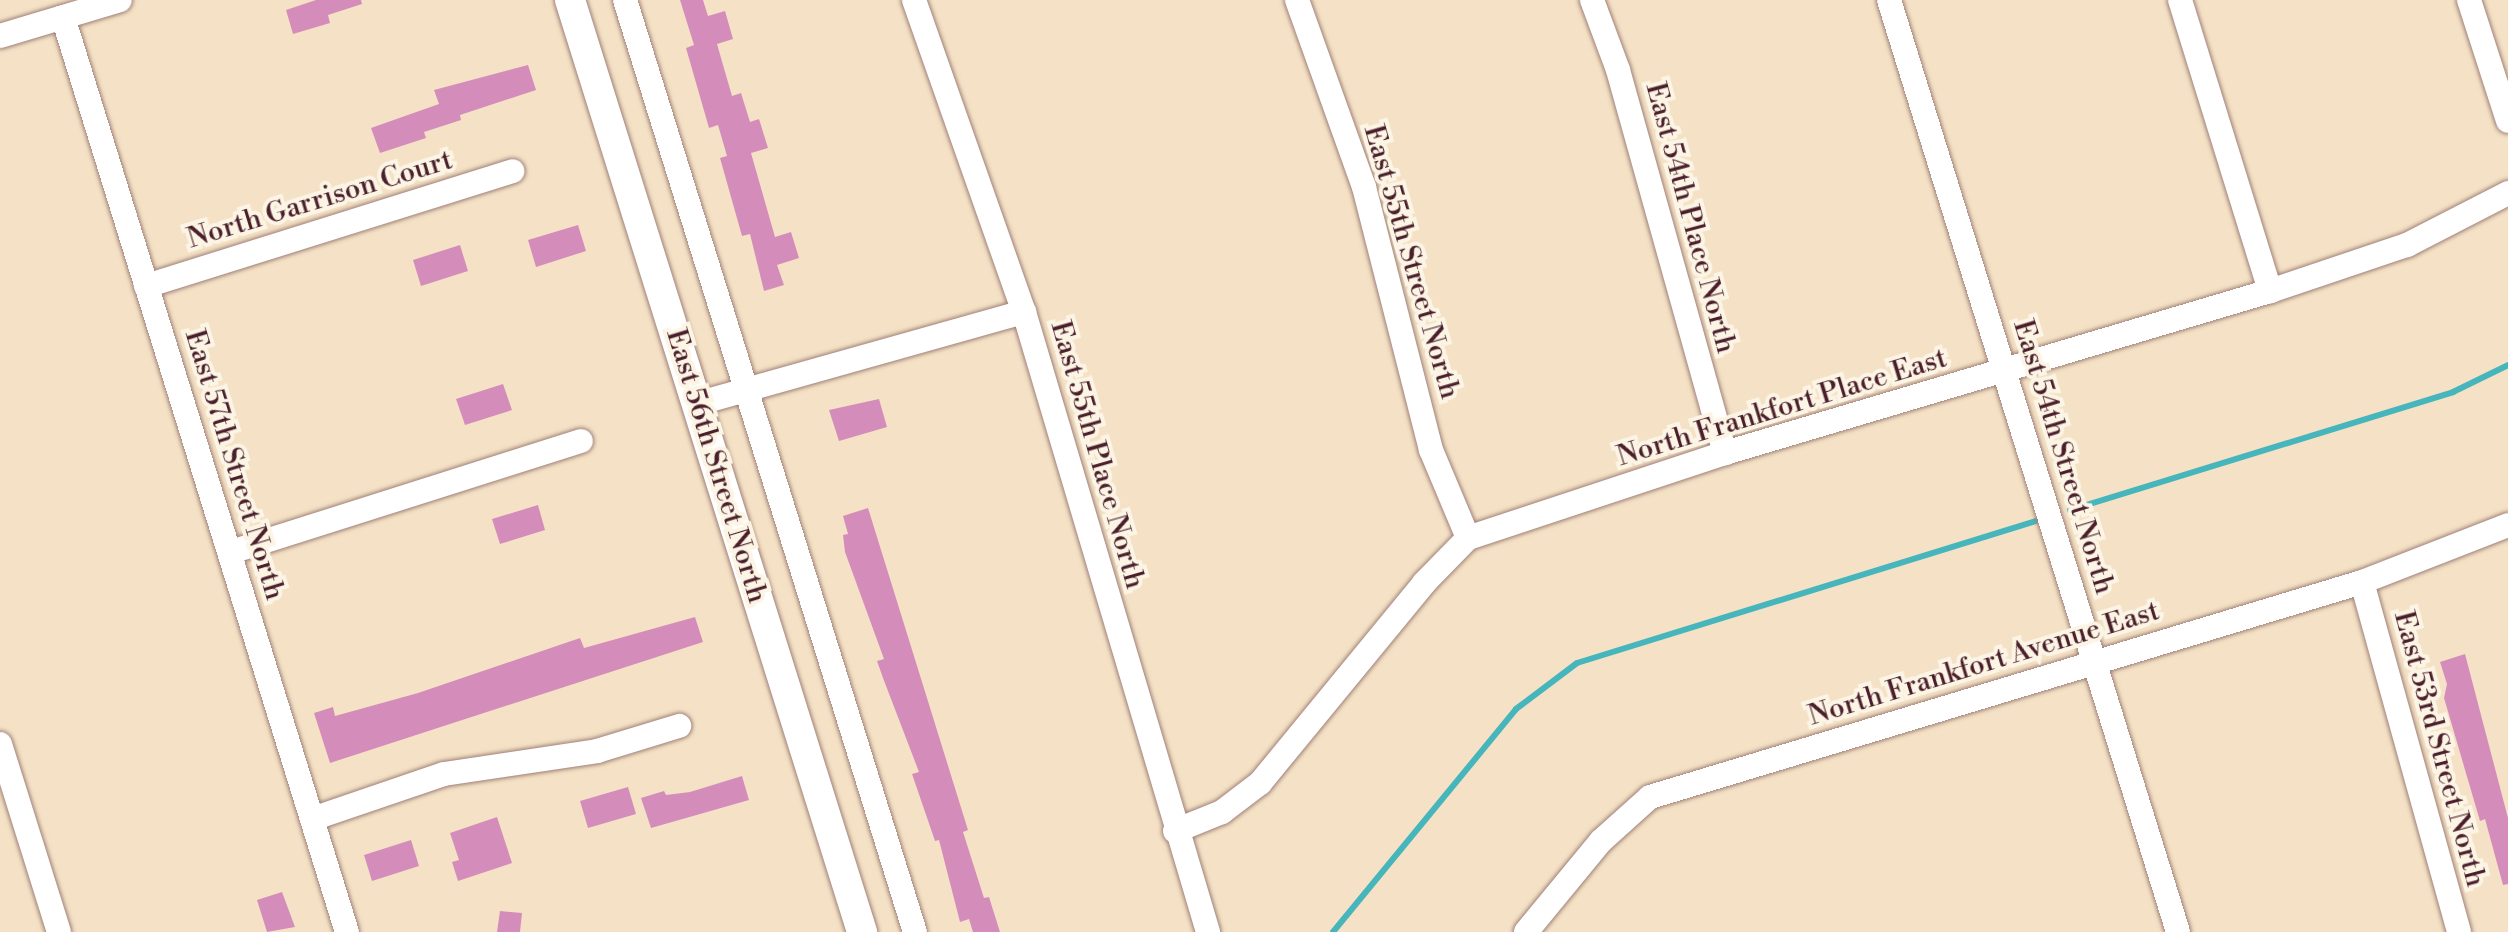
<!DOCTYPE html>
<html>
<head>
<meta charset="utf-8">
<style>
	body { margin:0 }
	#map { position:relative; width:2508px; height:932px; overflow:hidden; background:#f5e2c6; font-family:"Libre Bodoni",serif }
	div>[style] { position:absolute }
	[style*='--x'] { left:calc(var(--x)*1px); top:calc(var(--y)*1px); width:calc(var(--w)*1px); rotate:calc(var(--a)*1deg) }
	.stream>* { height:6px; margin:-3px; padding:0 3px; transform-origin:3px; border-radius:3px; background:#46b6bc }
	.building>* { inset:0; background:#d48dba }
	.roads { filter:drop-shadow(0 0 2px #a08078) drop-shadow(0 0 2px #a08078) }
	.minor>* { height:24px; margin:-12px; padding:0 12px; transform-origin:12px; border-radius:12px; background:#fff }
	.tertiary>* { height:30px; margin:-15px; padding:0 15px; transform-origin:15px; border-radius:15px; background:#fff }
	span { translate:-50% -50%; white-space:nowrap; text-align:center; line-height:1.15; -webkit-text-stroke:8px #fcf5e5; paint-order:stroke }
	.street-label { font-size:28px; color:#4a1f2b }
</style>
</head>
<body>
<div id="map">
	<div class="stream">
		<div style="--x:2070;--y:510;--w:401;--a:-17.1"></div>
		<div style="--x:2453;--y:392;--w:61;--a:-26.1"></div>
		<div style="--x:1333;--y:932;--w:288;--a:-50.6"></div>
		<div style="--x:1516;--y:709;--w:76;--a:-37"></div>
		<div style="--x:1577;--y:663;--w:480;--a:-17.2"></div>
	</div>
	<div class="building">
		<div style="clip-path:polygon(316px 0,361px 0,362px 4px,328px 15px,330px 23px,293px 34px,286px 10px)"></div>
		<div style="clip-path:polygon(680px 0,703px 0,708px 16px,725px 11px,733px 39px,717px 44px,732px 96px,741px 93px,750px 122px,759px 119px,768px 148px,751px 153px,775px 237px,791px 232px,799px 258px,777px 265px,784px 285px,764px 291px,750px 234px,742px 236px,720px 158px,727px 156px,718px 125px,709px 128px,686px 48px,694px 45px)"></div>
		<div style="clip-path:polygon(528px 65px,536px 90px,460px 115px,461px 120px,424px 132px,426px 138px,380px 153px,371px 128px,439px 104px,434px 90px)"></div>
		<div style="clip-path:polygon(578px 225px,586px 251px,536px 267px,528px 240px)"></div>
		<div style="clip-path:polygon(460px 245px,468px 271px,421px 286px,413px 260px)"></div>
		<div style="clip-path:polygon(503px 384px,512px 410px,465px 425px,456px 399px)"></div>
		<div style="clip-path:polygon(879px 399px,887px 427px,839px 441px,829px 410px)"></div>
		<div style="clip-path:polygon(538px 505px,545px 530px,500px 544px,492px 519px)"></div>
		<div style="clip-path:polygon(868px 508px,968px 830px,963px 832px,984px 898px,989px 897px,1000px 932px,973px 932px,969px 919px,960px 922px,939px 840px,935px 841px,912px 774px,919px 772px,883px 678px,877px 661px,884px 659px,845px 552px,843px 535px,848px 534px,843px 516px)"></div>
		<div style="clip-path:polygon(695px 617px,703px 642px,330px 763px,314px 713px,333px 707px,335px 716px,418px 693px,580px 638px,584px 648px)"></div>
		<div style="clip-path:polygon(2465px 654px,2508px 818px,2508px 884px,2503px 885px,2485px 819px,2480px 821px,2444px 698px,2447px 684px,2440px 662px)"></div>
		<div style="clip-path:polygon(742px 776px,749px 800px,651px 828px,641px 798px,664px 791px,666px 795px,690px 792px)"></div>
		<div style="clip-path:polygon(628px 787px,636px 814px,588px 828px,580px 801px)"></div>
		<div style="clip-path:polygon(497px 817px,512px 863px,458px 881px,452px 862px,459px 860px,450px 833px)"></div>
		<div style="clip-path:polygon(411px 840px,419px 866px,372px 881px,364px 855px)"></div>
		<div style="clip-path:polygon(282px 892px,295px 927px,267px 932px,257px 900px)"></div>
		<div style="clip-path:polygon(500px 911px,522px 913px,520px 932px,497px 932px)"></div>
	</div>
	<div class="roads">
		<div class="minor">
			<div style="--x:625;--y:0;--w:976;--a:72.72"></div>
			<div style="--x:914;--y:0;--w:331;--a:70.6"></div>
			<div style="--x:1024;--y:312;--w:647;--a:73.47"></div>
			<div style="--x:1297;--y:0;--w:199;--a:70.3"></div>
			<div style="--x:1364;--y:187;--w:271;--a:75.7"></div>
			<div style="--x:1431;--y:450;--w:95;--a:67.2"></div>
			<div style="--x:1592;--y:0;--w:75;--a:69.6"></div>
			<div style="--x:1618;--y:70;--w:398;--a:74.4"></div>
			<div style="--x:1889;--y:0;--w:976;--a:72.77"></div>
			<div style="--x:2180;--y:0;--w:305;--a:72.8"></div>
			<div style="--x:2469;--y:0;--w:127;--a:72.1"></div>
			<div style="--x:63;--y:17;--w:958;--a:72.76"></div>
			<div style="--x:0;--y:36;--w:125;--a:-16.7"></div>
			<div style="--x:146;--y:286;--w:384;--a:-17.4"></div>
			<div style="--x:696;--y:404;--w:341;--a:-15.7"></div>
			<div style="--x:231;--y:552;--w:367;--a:-17.6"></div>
			<div style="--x:2362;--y:582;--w:363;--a:74.5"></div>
			<div style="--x:0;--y:744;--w:197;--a:72.6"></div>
			<div style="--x:312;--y:819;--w:139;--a:-18.8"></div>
			<div style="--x:444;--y:774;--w:155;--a:-8.5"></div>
			<div style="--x:597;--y:751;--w:86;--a:-17"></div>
			<div style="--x:1175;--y:831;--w:51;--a:-22"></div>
			<div style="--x:1222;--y:812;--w:48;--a:-37.3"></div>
			<div style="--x:1260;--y:783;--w:259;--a:-50.6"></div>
			<div style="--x:1424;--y:583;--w:63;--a:-45.6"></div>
			<div style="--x:1468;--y:538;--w:271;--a:-18.3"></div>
			<div style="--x:1725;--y:453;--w:569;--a:-16.55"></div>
			<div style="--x:2270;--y:291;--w:145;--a:-18.6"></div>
			<div style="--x:2407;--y:245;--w:114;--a:-27.2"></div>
			<div style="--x:1526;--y:932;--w:118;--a:-50.5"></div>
			<div style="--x:1601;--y:841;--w:66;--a:-41.9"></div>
			<div style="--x:1650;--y:797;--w:744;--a:-16.8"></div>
			<div style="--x:2362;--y:582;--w:157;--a:-21.3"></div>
		</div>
		<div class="tertiary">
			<div style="--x:570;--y:0;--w:977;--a:72.6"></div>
		</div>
	</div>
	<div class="street-label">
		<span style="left:320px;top:200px;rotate:-17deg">North Garrison Court</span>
		<span style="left:1690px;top:218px;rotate:75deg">East 54th Place North</span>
		<span style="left:1411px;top:262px;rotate:74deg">East 55th Street North</span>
		<span style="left:1782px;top:408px;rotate:-17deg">North Frankfort Place East</span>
		<span style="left:1097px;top:455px;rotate:74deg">East 55th Place North</span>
		<span style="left:2063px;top:457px;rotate:73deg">East 54th Street North</span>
		<span style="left:234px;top:465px;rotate:73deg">East 57th Street North</span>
		<span style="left:716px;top:466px;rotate:73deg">East 56th Street North</span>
		<span style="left:1984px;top:664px;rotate:-17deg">North Frankfort Avenue East</span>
		<span style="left:2439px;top:749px;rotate:75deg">East 53rd Street North</span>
	</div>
</div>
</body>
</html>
